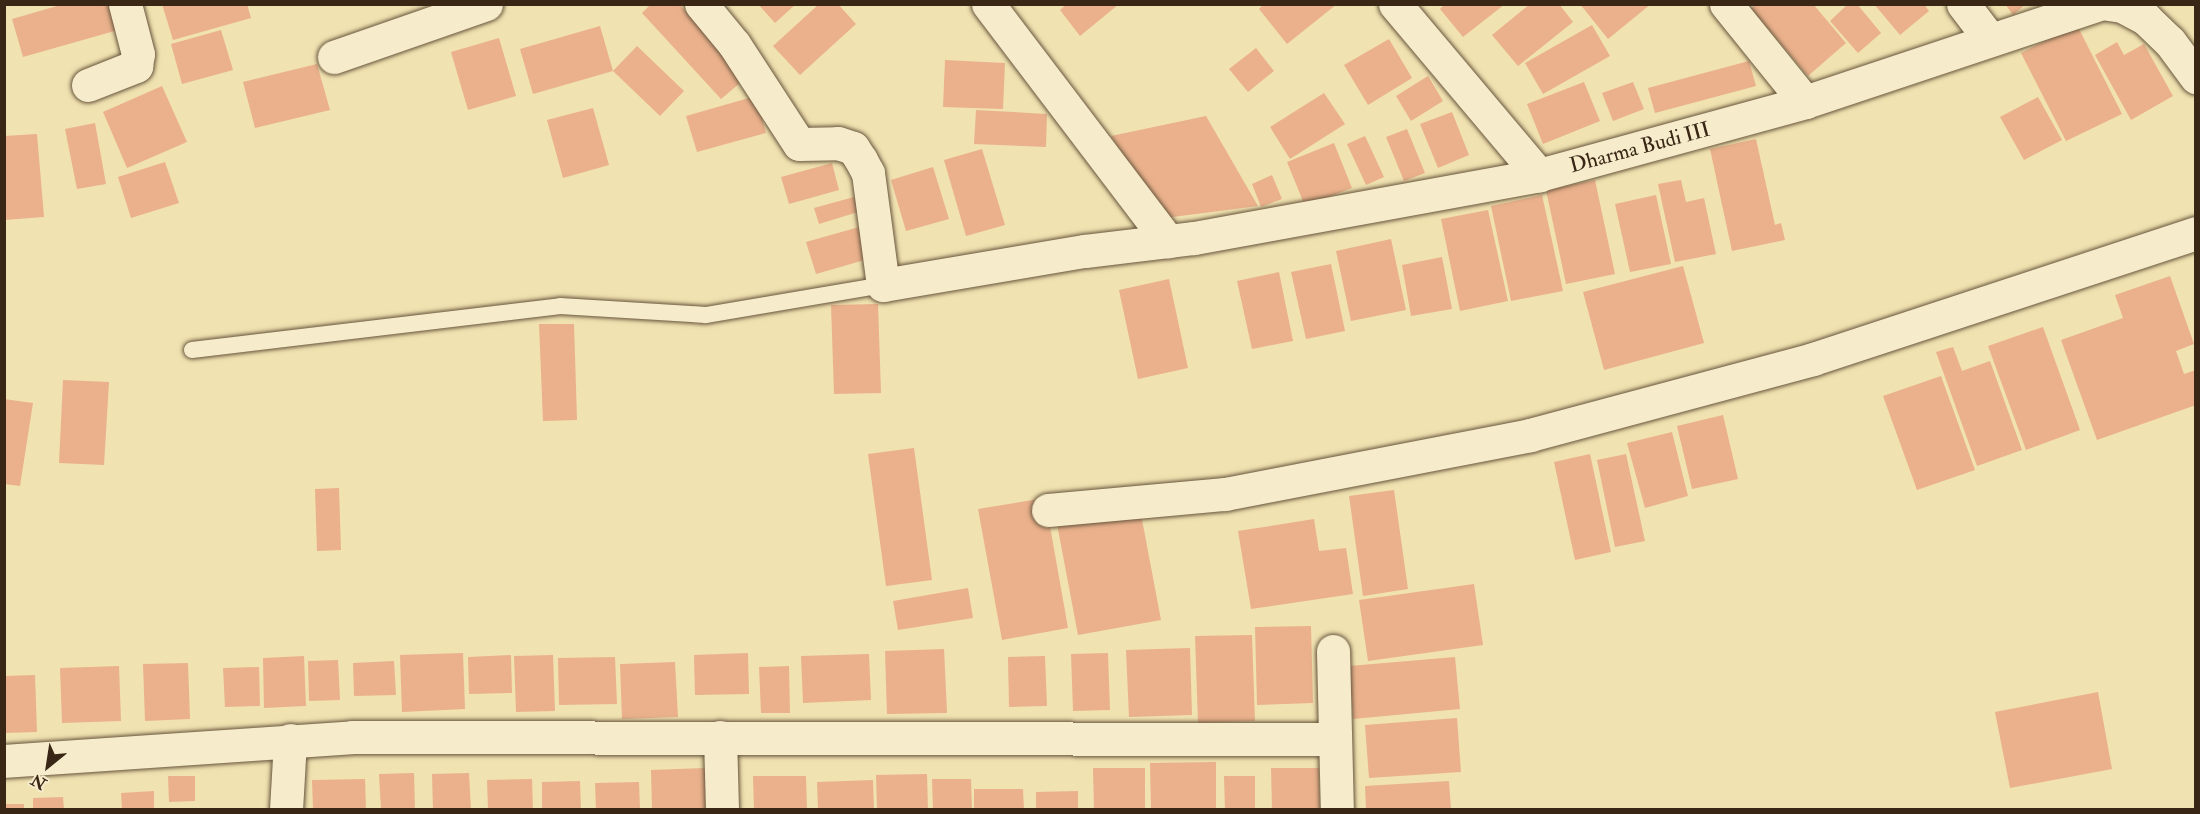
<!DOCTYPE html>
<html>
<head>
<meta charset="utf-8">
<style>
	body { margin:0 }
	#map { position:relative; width:2200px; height:814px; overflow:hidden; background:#f1e2b1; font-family:"IM FELL Double Pica",serif }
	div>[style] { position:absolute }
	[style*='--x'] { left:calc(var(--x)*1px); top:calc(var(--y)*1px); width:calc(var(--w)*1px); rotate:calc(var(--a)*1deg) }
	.building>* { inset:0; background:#eab18c }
	.roads { filter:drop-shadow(0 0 2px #67553c) drop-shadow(0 0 2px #67553c) }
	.lane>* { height:16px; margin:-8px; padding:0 8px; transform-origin:8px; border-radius:8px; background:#f6eccc }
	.street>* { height:33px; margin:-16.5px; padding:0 16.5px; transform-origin:16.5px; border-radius:16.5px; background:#f6eccc }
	span { translate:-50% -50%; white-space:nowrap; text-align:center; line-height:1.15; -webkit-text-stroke:6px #f6eccc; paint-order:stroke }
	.street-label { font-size:21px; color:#392615 }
	.frame { position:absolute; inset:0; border:6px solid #392615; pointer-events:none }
	.north { position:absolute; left:18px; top:736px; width:60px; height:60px; -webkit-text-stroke:4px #f6eccc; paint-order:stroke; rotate:210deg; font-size:16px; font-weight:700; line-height:24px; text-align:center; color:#392615 }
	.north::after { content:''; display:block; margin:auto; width:21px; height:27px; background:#392615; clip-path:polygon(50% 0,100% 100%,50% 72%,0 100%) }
</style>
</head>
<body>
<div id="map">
	<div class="building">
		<div style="clip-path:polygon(64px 4px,110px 4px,118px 30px,23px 57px,12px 19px)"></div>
		<div style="clip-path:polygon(162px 4px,247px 4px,251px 18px,173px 40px)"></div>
		<div style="clip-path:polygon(651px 4px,679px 4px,746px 78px,721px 99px,642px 13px)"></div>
		<div style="clip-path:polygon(758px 4px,796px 4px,775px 23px)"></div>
		<div style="clip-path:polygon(819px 4px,838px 4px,856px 24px,800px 75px,773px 46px)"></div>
		<div style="clip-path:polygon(1067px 4px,1119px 4px,1080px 36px,1060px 10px)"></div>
		<div style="clip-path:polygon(1264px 4px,1337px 4px,1287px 44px,1259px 9px)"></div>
		<div style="clip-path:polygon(1445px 4px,1505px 4px,1463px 37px,1440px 9px)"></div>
		<div style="clip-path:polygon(1530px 4px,1559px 4px,1573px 22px,1518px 66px,1492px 35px)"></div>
		<div style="clip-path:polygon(1580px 4px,1651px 4px,1608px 39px)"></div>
		<div style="clip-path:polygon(1756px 4px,1813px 4px,1846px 43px,1808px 76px,1751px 9px)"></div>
		<div style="clip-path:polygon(1848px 4px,1857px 4px,1881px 33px,1858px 53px,1830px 21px)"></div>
		<div style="clip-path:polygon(1874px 4px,1924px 4px,1929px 11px,1900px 35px)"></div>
		<div style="clip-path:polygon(2005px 4px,2026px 4px,2013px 15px)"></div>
		<div style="clip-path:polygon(1592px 25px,1610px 56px,1543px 94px,1525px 63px)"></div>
		<div style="clip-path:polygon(2077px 25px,2122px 114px,2066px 141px,2021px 53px)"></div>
		<div style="clip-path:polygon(600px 26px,613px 71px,533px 94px,520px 49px)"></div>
		<div style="clip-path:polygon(221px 30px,233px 70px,182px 84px,171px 44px)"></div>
		<div style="clip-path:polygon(499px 38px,516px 96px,468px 110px,451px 52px)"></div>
		<div style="clip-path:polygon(1389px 39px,1412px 78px,1368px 105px,1344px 65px)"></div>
		<div style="clip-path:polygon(2117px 42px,2124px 55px,2144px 44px,2173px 96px,2131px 120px,2095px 55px)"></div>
		<div style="clip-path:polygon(637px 46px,684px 91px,660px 116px,613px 71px)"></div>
		<div style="clip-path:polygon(1256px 48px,1274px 71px,1248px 92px,1229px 69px)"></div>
		<div style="clip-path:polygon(945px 60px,1005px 63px,1003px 109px,943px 107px)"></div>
		<div style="clip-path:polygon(1749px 61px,1756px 86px,1655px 113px,1648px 88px)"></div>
		<div style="clip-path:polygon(317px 64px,330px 110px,255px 128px,243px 82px)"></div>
		<div style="clip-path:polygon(1428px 76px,1443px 101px,1411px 121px,1396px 96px)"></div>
		<div style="clip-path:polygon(1584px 82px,1600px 121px,1543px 144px,1527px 104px)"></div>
		<div style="clip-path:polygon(1633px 82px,1644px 109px,1613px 121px,1602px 93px)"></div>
		<div style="clip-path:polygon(162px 86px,187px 142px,127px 168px,103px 112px)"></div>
		<div style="clip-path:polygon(1324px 93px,1345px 124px,1290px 159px,1270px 127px)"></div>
		<div style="clip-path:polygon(756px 96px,766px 133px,697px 152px,686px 116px)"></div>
		<div style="clip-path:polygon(2038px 97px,2062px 140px,2024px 160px,2000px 117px)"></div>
		<div style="clip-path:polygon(593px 108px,609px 165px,563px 178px,547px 120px)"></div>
		<div style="clip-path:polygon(976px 110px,1047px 114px,1046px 147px,974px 144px)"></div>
		<div style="clip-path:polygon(1452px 112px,1469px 155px,1438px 168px,1420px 124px)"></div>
		<div style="clip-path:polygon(1206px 116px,1258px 206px,1165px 218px,1111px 136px)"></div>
		<div style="clip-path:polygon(95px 123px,106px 184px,77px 189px,65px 129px)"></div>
		<div style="clip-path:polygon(1407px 129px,1425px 173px,1404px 181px,1386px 137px)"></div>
		<div style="clip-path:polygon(37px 134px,44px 217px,4px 220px,4px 136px)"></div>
		<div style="clip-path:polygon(1365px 136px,1384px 177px,1366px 185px,1347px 144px)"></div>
		<div style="clip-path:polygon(1756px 139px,1775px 225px,1781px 223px,1785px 240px,1732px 251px,1710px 149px)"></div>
		<div style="clip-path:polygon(1334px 143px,1352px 188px,1305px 206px,1287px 162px)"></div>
		<div style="clip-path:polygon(982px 149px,1005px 225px,966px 236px,944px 160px)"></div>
		<div style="clip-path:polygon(165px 162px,179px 203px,131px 218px,118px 177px)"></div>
		<div style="clip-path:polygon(832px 163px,839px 190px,789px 204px,781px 177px)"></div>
		<div style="clip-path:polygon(933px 167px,949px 219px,906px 231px,891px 180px)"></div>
		<div style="clip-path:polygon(1272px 175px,1282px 199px,1261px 207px,1252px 184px)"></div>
		<div style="clip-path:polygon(1595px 180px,1615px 274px,1566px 284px,1546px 190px)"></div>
		<div style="clip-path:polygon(1681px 180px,1686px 202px,1704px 198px,1716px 254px,1675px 262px,1658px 184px)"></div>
		<div style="clip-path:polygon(1542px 195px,1563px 291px,1511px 301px,1491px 206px)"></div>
		<div style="clip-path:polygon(1656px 195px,1671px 264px,1630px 272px,1615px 204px)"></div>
		<div style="clip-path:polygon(854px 197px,858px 212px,819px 224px,814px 208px)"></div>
		<div style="clip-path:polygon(1488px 210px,1508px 301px,1460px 311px,1441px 219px)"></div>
		<div style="clip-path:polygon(859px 227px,868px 259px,816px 274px,806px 242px)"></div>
		<div style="clip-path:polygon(1391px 239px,1406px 310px,1351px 321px,1336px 251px)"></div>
		<div style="clip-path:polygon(1442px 257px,1452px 309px,1411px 316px,1402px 265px)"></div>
		<div style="clip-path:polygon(1331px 264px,1345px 331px,1306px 339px,1291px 272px)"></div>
		<div style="clip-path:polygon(1683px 266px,1704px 343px,1604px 370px,1583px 292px)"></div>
		<div style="clip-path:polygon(1279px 272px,1293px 341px,1252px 349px,1237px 281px)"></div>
		<div style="clip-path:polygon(2170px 276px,2194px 344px,2176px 351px,2184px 374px,2196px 370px,2196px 405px,2097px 440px,2061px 340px,2123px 318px,2115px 295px)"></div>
		<div style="clip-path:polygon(1169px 279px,1188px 368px,1138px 379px,1119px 290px)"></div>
		<div style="clip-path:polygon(878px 304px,881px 393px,834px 394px,831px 305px)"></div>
		<div style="clip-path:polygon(539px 324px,574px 324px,577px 420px,543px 421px)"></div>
		<div style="clip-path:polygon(2043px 327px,2080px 430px,2026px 450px,1988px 346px)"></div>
		<div style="clip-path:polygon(1953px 347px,1962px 371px,1990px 361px,2022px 450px,1977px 466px,1936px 352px)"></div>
		<div style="clip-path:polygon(1941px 376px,1975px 470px,1917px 490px,1883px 396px)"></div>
		<div style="clip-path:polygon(63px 380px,109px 382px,104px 465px,59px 463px)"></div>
		<div style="clip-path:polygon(4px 399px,33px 403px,20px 486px,4px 484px)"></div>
		<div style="clip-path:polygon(1723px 415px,1738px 479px,1692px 489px,1677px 426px)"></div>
		<div style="clip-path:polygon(1672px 432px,1688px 496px,1645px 508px,1627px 443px)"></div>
		<div style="clip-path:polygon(914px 448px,932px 580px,886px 586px,868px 454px)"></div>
		<div style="clip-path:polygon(1590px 454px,1611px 552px,1575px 560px,1554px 462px)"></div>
		<div style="clip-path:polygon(1626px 454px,1645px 541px,1615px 547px,1597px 460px)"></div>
		<div style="clip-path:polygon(339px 488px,341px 550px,317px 551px,315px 489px)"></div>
		<div style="clip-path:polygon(1394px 490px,1408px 589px,1363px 596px,1349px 496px)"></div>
		<div style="clip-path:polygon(1045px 498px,1068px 628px,1002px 640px,978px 509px)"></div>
		<div style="clip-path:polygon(1140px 509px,1161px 620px,1078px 635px,1057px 524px)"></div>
		<div style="clip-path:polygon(1314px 519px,1319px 551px,1346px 548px,1353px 594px,1251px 609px,1238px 531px)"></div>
		<div style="clip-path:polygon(1474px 584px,1483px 645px,1368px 661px,1359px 600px)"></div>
		<div style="clip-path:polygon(968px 588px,973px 618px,898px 630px,893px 601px)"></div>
		<div style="clip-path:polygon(1311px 626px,1313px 703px,1257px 705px,1255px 627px)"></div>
		<div style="clip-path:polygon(1252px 635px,1255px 721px,1198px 723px,1195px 636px)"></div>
		<div style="clip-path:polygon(1190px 648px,1192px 715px,1129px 717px,1126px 650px)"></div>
		<div style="clip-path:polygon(944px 649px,947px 713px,887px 714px,885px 651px)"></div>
		<div style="clip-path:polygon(463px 653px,465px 709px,402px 712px,400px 655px)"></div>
		<div style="clip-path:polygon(748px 653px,749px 694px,695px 695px,694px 655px)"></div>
		<div style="clip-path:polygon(1108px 653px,1110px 710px,1073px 711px,1071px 654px)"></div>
		<div style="clip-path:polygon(869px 654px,871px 700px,803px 703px,801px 656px)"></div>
		<div style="clip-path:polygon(511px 655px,512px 693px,469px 694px,468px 657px)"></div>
		<div style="clip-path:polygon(553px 655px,555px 711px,516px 712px,514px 656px)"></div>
		<div style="clip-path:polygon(304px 656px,306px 706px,264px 708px,263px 658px)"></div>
		<div style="clip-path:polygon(1045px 656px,1047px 706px,1009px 707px,1008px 657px)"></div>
		<div style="clip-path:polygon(615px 657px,617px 704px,559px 705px,558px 658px)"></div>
		<div style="clip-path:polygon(1455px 657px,1460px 709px,1353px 719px,1349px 666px)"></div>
		<div style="clip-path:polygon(338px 660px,340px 700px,309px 701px,308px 661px)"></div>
		<div style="clip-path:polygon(394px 661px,396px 695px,354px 696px,353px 663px)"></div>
		<div style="clip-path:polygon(675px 662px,678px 717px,622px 719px,620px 664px)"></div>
		<div style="clip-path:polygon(188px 663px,190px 719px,145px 721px,143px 664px)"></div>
		<div style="clip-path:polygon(119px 666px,121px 721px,62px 723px,60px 668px)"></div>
		<div style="clip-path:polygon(789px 666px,790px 713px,761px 713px,759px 667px)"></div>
		<div style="clip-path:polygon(259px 667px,260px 706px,225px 707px,223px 668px)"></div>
		<div style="clip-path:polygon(35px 675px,37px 732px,4px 733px,4px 676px)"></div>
		<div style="clip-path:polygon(2098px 692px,2112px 769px,2010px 788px,1995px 712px)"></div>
		<div style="clip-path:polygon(1457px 718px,1461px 772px,1369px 778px,1365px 725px)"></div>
		<div style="clip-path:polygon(1216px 762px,1216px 810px,1151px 810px,1150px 763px)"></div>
		<div style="clip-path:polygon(705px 768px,706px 810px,652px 810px,651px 770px)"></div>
		<div style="clip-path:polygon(1093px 768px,1145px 768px,1145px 810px,1094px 810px)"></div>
		<div style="clip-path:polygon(1271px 768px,1319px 768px,1320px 810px,1272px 810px)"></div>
		<div style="clip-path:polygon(414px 773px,415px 810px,381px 810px,379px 774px)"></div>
		<div style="clip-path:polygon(469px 773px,471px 810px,433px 810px,432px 774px)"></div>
		<div style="clip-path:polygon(927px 774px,928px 810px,877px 810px,876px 775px)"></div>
		<div style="clip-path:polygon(168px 776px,195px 776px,195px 801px,169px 802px)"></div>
		<div style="clip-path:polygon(753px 776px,806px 776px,807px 810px,754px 810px)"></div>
		<div style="clip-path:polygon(1224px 776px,1255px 776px,1255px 810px,1225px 810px)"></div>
		<div style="clip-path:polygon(365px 779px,366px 810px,313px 810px,312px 780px)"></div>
		<div style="clip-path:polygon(532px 779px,533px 810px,488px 810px,487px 780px)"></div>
		<div style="clip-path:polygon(932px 779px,971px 779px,972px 810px,933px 810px)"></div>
		<div style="clip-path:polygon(873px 780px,874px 810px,818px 810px,817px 782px)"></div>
		<div style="clip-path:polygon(580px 781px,581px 810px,542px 810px,542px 782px)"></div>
		<div style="clip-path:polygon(1449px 781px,1451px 810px,1366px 810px,1365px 786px)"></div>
		<div style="clip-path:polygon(639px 782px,640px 810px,596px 810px,595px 783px)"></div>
		<div style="clip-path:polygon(974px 789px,1023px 789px,1024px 810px,974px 810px)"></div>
		<div style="clip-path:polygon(154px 791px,154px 810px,122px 810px,121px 793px)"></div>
		<div style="clip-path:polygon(1078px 791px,1078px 810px,1036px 810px,1036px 792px)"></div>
		<div style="clip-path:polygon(63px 797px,64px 810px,33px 810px,33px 798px)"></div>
		<div style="clip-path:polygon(4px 804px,24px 804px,24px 810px,4px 810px)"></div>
	</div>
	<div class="roads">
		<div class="lane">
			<div style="--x:192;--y:350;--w:371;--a:-6.8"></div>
			<div style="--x:560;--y:306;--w:146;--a:3.5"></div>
			<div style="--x:706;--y:315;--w:180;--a:-9.6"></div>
		</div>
		<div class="street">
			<div style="--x:701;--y:4;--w:52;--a:50.5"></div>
			<div style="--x:734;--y:44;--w:119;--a:57"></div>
			<div style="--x:799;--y:144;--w:39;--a:-1"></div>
			<div style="--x:838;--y:143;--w:16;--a:18"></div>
			<div style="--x:853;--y:148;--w:14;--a:56"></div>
			<div style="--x:861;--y:160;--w:15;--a:62"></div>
			<div style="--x:868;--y:173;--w:113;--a:82.4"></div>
			<div style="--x:883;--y:285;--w:205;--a:-9.6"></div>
			<div style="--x:1085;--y:251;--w:110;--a:-6.8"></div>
			<div style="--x:1194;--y:238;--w:351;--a:-10.3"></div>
			<div style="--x:1539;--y:175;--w:276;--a:-15.3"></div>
			<div style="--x:1805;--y:102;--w:310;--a:-18.4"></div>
			<div style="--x:988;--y:4;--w:298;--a:52.8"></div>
			<div style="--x:1395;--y:4;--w:224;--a:49.9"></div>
			<div style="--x:1726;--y:4;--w:126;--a:51.1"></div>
			<div style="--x:1963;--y:4;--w:43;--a:52.6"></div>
			<div style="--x:2108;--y:4;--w:14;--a:8"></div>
			<div style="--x:2122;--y:6;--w:27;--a:28"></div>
			<div style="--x:2146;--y:19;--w:33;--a:44"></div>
			<div style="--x:2170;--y:42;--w:44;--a:53.4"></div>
			<div style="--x:334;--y:57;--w:161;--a:-19.2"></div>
			<div style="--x:88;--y:85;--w:52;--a:-21.6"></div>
			<div style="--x:136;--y:66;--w:12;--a:-81"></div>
			<div style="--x:138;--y:54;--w:52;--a:-104.6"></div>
			<div style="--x:1048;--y:510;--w:178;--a:-5.2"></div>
			<div style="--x:1225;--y:494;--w:311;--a:-10.9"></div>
			<div style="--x:1530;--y:435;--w:293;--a:-15"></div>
			<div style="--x:1813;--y:359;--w:403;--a:-18.2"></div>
			<div style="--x:1333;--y:651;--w:159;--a:88.6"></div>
			<div style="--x:720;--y:737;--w:73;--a:88.4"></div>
			<div style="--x:4;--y:761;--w:349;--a:-3.9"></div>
			<div style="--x:352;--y:737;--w:983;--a:0.12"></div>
			<div style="--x:286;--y:810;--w:70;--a:-86.7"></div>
		</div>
	</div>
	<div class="street-label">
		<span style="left:1640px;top:148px;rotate:-15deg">Dharma Budi III</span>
	</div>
	<div class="frame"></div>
	<div class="north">N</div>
</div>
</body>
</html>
